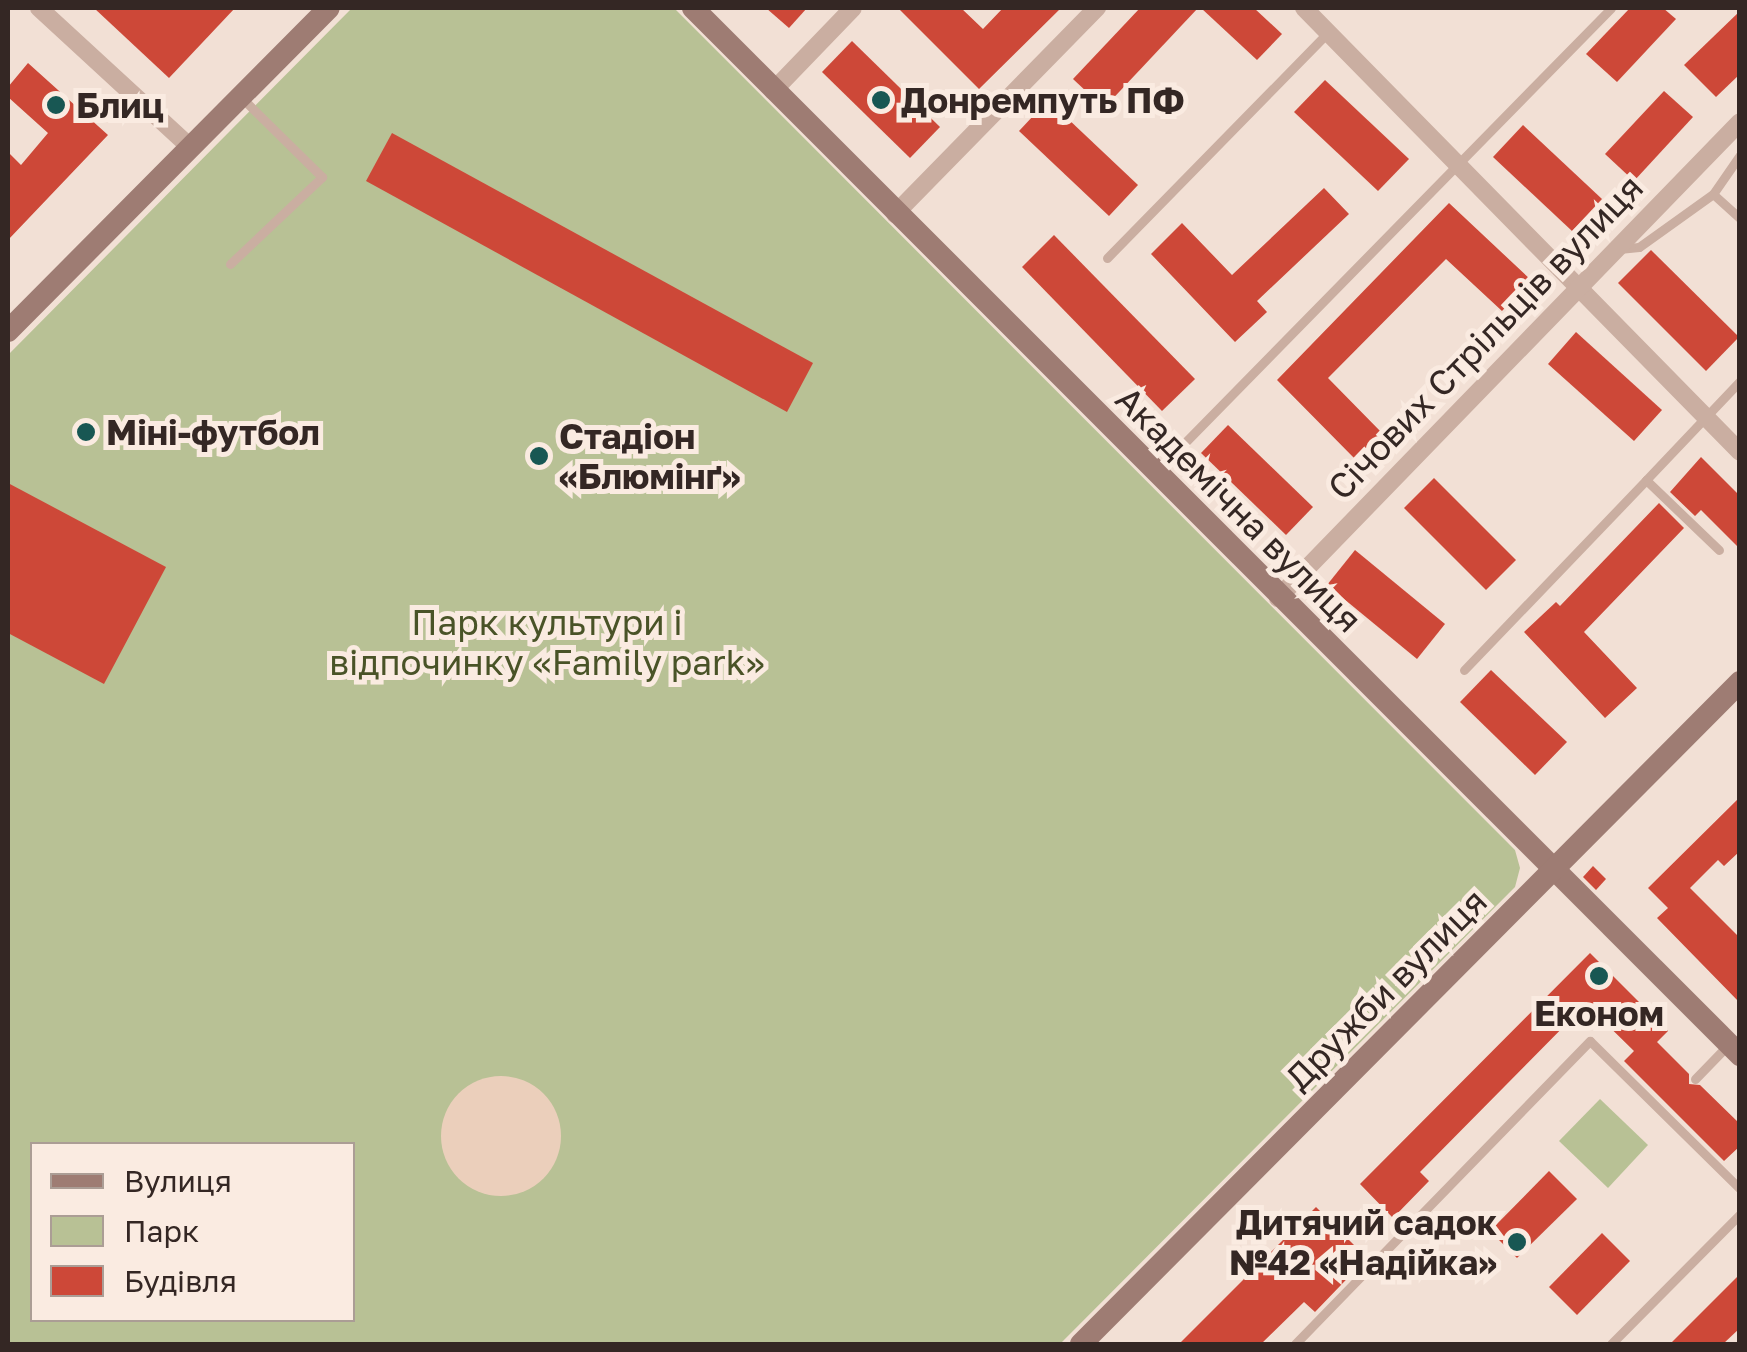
<!DOCTYPE html>
<html>
<head>
<meta charset="utf-8">
<style>
	body { margin:0 }
	#map { position:relative; width:1747px; height:1352px; overflow:hidden; background:#f2e0d5; font-family:"Golos Text",sans-serif }
	div>[style] { position:absolute }
	[style*='--x'] { left:calc(var(--x)*1px); top:calc(var(--y)*1px); width:calc(var(--w)*1px); rotate:calc(var(--a)*1deg) }
	.green>* { inset:0; background:#b8c195 }
	.plaza>* { inset:0; background:#ebcfbb }
	.round { border-radius:50% }
	.building>* { inset:0; background:#cd4838 }
	.lane>* { height:9px; margin:-4.5px; padding:0 4.5px; transform-origin:4.5px; border-radius:4.5px; background:#caaea1 }
	.street>* { height:18px; margin:-9px; padding:0 9px; transform-origin:9px; border-radius:9px; background:#caaea1 }
	.secondary>* { height:22px; margin:-11px; padding:0 11px; transform-origin:11px; border-radius:11px; background:#9e7c73 }
	.dots>* { width:28px; height:28px; translate:-50% -50%; box-sizing:border-box; border:5px solid #faebe1; border-radius:50% }
	span { translate:-50% -50%; white-space:nowrap; text-align:center; line-height:1.15; -webkit-text-stroke:10px #faebe1; paint-order:stroke }
	.poi-label { font-size:35px; color:#342724; font-weight:700 }
	.left { translate:0 -50%; text-align:left }
	.right { translate:-100% -50%; text-align:right }
	.street-label { font-size:35px; color:#342724 }
	.park-label { font-size:35px; color:#495327 }
	.frame { position:absolute; inset:0; border:10px solid #342724; pointer-events:none }
	.legend { position:absolute; left:30px; top:1142px; width:325px; height:180px; box-sizing:border-box; background:#faebe1; border:2px solid #ab9d95; margin:0; padding:12px 18px; list-style:none; font-size:30px; color:#342724 }
	.legend li { display:flex; align-items:center; gap:20px; height:50px }
	.legend b { width:50px; border:2px solid #ab9d95 }
</style>
</head>
<body>
<div id="map">
	<div class="green">
		<div style="clip-path:polygon(evenodd,352px 8px,674px 8px,1515px 850px,1520px 868px,1515px 887px,1060px 1344px,8px 1344px,8px 355px,352px 8px,32px 1144px,352px 1144px,352px 1320px,32px 1320px,32px 1144px)"></div>
		<div style="clip-path:polygon(1600px 1099px,1648px 1145px,1608px 1188px,1559px 1141px)"></div>
	</div>
	<div class="plaza">
		<div class="round" style="left:441px;top:1076px;width:120px;height:120px"></div>
	</div>
	<div class="building">
		<div style="clip-path:polygon(94px 8px,235px 8px,169px 78px)"></div>
		<div style="clip-path:polygon(766px 8px,807px 8px,789px 28px)"></div>
		<div style="clip-path:polygon(898px 8px,961px 8px,983px 29px,1003px 8px,1061px 8px,979px 89px)"></div>
		<div style="clip-path:polygon(1140px 8px,1198px 8px,1104px 108px,1073px 79px)"></div>
		<div style="clip-path:polygon(1201px 8px,1254px 8px,1282px 34px,1257px 60px)"></div>
		<div style="clip-path:polygon(1630px 8px,1663px 8px,1676px 19px,1617px 82px,1586px 54px)"></div>
		<div style="clip-path:polygon(1740px 11px,1740px 74px,1716px 97px,1684px 65px)"></div>
		<div style="clip-path:polygon(852px 41px,940px 127px,910px 158px,822px 72px)"></div>
		<div style="clip-path:polygon(28px 63px,108px 135px,8px 240px,8px 152px,21px 165px,48px 133px,8px 97px,8px 87px)"></div>
		<div style="clip-path:polygon(1325px 80px,1409px 159px,1378px 191px,1294px 112px)"></div>
		<div style="clip-path:polygon(1664px 91px,1693px 117px,1634px 181px,1605px 154px)"></div>
		<div style="clip-path:polygon(1048px 100px,1138px 185px,1109px 216px,1019px 131px)"></div>
		<div style="clip-path:polygon(1523px 125px,1602px 199px,1572px 231px,1493px 157px)"></div>
		<div style="clip-path:polygon(392px 133px,813px 363px,787px 412px,366px 181px)"></div>
		<div style="clip-path:polygon(1324px 188px,1349px 214px,1257px 301px,1267px 312px,1235px 342px,1151px 254px,1182px 223px,1232px 275px)"></div>
		<div style="clip-path:polygon(1449px 203px,1531px 280px,1502px 311px,1446px 259px,1328px 378px,1383px 434px,1356px 460px,1277px 380px)"></div>
		<div style="clip-path:polygon(1054px 235px,1195px 379px,1162px 411px,1022px 267px)"></div>
		<div style="clip-path:polygon(1651px 250px,1739px 337px,1706px 371px,1618px 283px)"></div>
		<div style="clip-path:polygon(1576px 332px,1662px 410px,1634px 441px,1548px 364px)"></div>
		<div style="clip-path:polygon(1228px 425px,1313px 507px,1286px 535px,1201px 453px)"></div>
		<div style="clip-path:polygon(1701px 457px,1740px 496px,1740px 549px,1701px 510px,1695px 516px,1670px 492px)"></div>
		<div style="clip-path:polygon(1434px 478px,1516px 560px,1486px 590px,1404px 508px)"></div>
		<div style="clip-path:polygon(8px 483px,166px 567px,104px 684px,8px 633px)"></div>
		<div style="clip-path:polygon(1659px 503px,1684px 528px,1584px 632px,1637px 688px,1605px 718px,1524px 632px,1556px 602px,1560px 606px)"></div>
		<div style="clip-path:polygon(1355px 550px,1445px 624px,1417px 659px,1327px 585px)"></div>
		<div style="clip-path:polygon(1491px 670px,1567px 742px,1535px 775px,1460px 702px)"></div>
		<div style="clip-path:polygon(1740px 797px,1740px 851px,1724px 866px,1718px 860px,1690px 888px,1740px 938px,1740px 1003px,1657px 918px,1668px 908px,1648px 888px)"></div>
		<div style="clip-path:polygon(1593px 866px,1606px 879px,1596px 890px,1583px 877px)"></div>
		<div style="clip-path:polygon(1590px 953px,1668px 1031px,1657px 1042px,1689px 1074px,1689px 1084px,1700px 1085px,1740px 1124px,1740px 1146px,1724px 1161px,1624px 1061px,1634px 1051px,1586px 1004px,1420px 1172px,1429px 1181px,1393px 1218px,1360px 1184px)"></div>
		<div style="clip-path:polygon(1549px 1171px,1577px 1199px,1517px 1258px,1490px 1231px)"></div>
		<div style="clip-path:polygon(1316px 1207px,1367px 1258px,1315px 1312px,1304px 1302px,1261px 1344px,1179px 1344px)"></div>
		<div style="clip-path:polygon(1602px 1233px,1630px 1261px,1577px 1315px,1549px 1287px)"></div>
		<div style="clip-path:polygon(1740px 1274px,1740px 1328px,1723px 1344px,1670px 1344px)"></div>
	</div>
	<div class="lane">
		<div style="--x:1713;--y:194;--w:47;--a:-55.3"></div>
		<div style="--x:1619;--y:249;--w:20;--a:-6"></div>
		<div style="--x:1639;--y:247;--w:91;--a:-35.6"></div>
		<div style="--x:1713;--y:194;--w:36;--a:42"></div>
		<div style="--x:1107;--y:258;--w:316;--a:-45.6"></div>
		<div style="--x:230;--y:264;--w:127;--a:-43.4"></div>
		<div style="--x:322;--y:177;--w:111;--a:-135.4"></div>
		<div style="--x:1158;--y:470;--w:647;--a:-45.56"></div>
		<div style="--x:1719;--y:550;--w:101;--a:-136.2"></div>
		<div style="--x:1646;--y:480;--w:137;--a:-46.5"></div>
		<div style="--x:1464;--y:670;--w:263;--a:-46.2"></div>
		<div style="--x:1695;--y:1079;--w:47;--a:-45.9"></div>
		<div style="--x:1295;--y:1344;--w:423;--a:-45.8"></div>
		<div style="--x:1590;--y:1041;--w:211;--a:44.6"></div>
		<div style="--x:1611;--y:1344;--w:183;--a:-45.2"></div>
	</div>
	<div class="street">
		<div style="--x:39;--y:8;--w:205;--a:42.6"></div>
		<div style="--x:1304;--y:8;--w:622;--a:45.52"></div>
		<div style="--x:773;--y:91;--w:115;--a:-46.1"></div>
		<div style="--x:895;--y:214;--w:289;--a:-45.6"></div>
		<div style="--x:1278;--y:598;--w:663;--a:-45.86"></div>
	</div>
	<div class="secondary">
		<div style="--x:693;--y:8;--w:1481;--a:45"></div>
		<div style="--x:8;--y:331;--w:455;--a:-45.2"></div>
		<div style="--x:1081;--y:1344;--w:934;--a:-45.13"></div>
	</div>
	<div class="dots">
		<div style="left:881px;top:100px;background:#185753"></div>
		<div style="left:56px;top:105px;background:#185753"></div>
		<div style="left:86px;top:432px;background:#185753"></div>
		<div style="left:539px;top:456px;background:#185753"></div>
		<div style="left:1599px;top:976px;background:#185753"></div>
		<div style="left:1517px;top:1242px;background:#185753"></div>
	</div>
	<div class="poi-label">
		<span class="left" style="left:901px;top:100px">Донремпуть ПФ</span>
		<span class="left" style="left:76px;top:105px">Блиц</span>
		<span class="left" style="left:106px;top:432px">Міні-футбол</span>
		<span class="left" style="left:559px;top:456px">Стадіон<br>«Блюмінґ»</span>
		<span style="left:1599px;top:1013px">Економ</span>
		<span class="right" style="left:1497px;top:1242px">Дитячий садок<br>№42 «Надійка»</span>
	</div>
	<div class="street-label">
		<span style="left:1485px;top:337px;rotate:-46deg">Січових Стрільців вулиця</span>
		<span style="left:1239px;top:509px;rotate:45deg">Академічна вулиця</span>
		<span style="left:1386px;top:989px;rotate:-45deg">Дружби вулиця</span>
	</div>
	<div class="park-label">
		<span style="left:547px;top:642px">Парк культури і<br>відпочинку «Family park»</span>
	</div>
	<div class="frame"></div>
	<ul class="legend">
	<li><b style="height:12px;background:#9e7c73"></b>Вулиця</li>
	<li><b style="height:28px;background:#b8c195"></b>Парк</li>
	<li><b style="height:28px;background:#cd4838"></b>Будівля</li>
	</ul>
</div>
</body>
</html>
